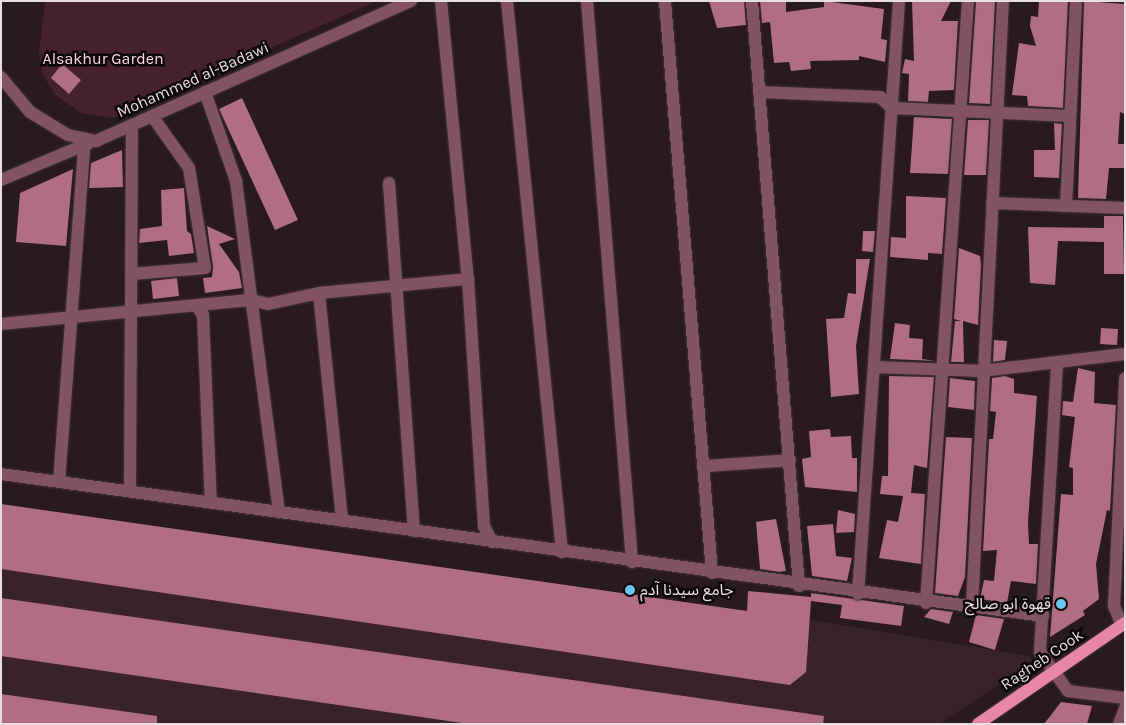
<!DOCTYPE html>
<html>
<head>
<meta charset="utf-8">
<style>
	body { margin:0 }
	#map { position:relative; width:1126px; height:725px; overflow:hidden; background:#281a1e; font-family:Karla,"Noto Sans Arabic",sans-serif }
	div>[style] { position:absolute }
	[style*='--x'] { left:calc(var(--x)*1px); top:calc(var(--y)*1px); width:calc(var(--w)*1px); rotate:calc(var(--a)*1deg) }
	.built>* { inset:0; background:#372329 }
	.green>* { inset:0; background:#45222d }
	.building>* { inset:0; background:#af6e82 }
	.roads { filter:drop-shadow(0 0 1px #433539) drop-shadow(0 0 1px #433539) }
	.minor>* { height:12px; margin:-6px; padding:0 6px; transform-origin:6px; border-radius:6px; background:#825361 }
	.major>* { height:12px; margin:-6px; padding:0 6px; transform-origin:6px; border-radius:6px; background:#e886a5 }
	.dots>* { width:14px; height:14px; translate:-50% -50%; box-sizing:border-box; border:2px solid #0d0708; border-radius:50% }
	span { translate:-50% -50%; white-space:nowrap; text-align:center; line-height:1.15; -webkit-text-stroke:5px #0d0708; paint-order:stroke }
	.park-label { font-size:16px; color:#fcd4de }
	.street-label { font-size:16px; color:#e8dee1 }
	.poi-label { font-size:16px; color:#e8dee1 }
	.left { translate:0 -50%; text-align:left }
	.right { translate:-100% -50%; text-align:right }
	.frame { position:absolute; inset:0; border:2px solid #e8dee1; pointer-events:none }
</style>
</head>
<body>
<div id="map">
	<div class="built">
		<div style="clip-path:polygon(1px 504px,810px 620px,1030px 656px,1032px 663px,939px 724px,1px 724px)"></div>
	</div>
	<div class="green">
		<div style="clip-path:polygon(45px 1px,377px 1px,112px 118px,81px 113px,55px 95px,42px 73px,39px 54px)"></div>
	</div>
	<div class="building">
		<div style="clip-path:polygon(709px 1px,744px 1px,746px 25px,717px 28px)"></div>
		<div style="clip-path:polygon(760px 1px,786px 1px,786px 12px,824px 7px,824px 1px,884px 9px,881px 39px,887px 40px,885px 62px,859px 56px,859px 60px,810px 61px,811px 69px,791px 71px,789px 62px,774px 63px,770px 22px,762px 23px)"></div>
		<div style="clip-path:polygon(912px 1px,951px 1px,941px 21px,958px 21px,954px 90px,929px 91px,928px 102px,908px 101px,909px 74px,902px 73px,905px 59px,914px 61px)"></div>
		<div style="clip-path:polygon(976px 1px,995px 1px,990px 104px,969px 103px)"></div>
		<div style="clip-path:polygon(1039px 1px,1068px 1px,1063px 108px,1028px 106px,1027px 96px,1012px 95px,1019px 43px,1036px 46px,1030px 26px,1031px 16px,1038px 17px)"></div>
		<div style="clip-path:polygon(1084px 1px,1125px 4px,1125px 114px,1120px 112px,1118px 144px,1125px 144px,1125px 168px,1109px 168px,1106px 199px,1078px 198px)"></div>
		<div style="clip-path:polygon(62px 64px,81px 80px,69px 94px,51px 78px)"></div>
		<div style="clip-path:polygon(242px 98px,298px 220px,275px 230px,219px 109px)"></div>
		<div style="clip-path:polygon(914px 117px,952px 119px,948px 174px,910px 173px)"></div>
		<div style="clip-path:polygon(968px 120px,989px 120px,986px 175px,964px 175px)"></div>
		<div style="clip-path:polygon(1054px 123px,1062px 124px,1059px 178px,1034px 177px,1034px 150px,1055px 150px)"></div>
		<div style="clip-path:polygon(122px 150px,123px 187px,89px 188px,91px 163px)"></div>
		<div style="clip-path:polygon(73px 169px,66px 246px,16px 242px,20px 193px)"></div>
		<div style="clip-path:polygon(184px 188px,187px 231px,191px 234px,194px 253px,169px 256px,167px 240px,139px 243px,140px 229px,162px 226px,161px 190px)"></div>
		<div style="clip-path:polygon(906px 196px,946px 198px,942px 254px,928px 253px,928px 260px,890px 257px,891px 237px,906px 238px)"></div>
		<div style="clip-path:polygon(1104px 216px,1123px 216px,1124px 274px,1104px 274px,1104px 242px,1058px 241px,1055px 285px,1030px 283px,1028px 227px,1104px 228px)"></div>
		<div style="clip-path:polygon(207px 226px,235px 239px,219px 244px,239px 272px,242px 288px,205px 293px,203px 278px,212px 277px,213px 267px)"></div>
		<div style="clip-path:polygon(863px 231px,875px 231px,873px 252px,862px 251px)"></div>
		<div style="clip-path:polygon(959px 248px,980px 256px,981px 265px,978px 325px,963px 321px,964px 362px,951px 362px,955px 321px,961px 321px,954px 319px)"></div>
		<div style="clip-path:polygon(856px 259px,870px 259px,856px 346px,859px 394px,831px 397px,826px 319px,844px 318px,848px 293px,856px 294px)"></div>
		<div style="clip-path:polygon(177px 278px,179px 296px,153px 299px,151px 281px)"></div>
		<div style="clip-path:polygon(895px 323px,910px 325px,909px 338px,923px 339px,922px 359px,935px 361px,890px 359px)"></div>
		<div style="clip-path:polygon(1101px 328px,1118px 329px,1117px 345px,1100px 344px)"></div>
		<div style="clip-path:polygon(994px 340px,1007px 341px,1005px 360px,993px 362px)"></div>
		<div style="clip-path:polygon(1078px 368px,1095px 372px,1094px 403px,1116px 405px,1110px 511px,1107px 510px,1096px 564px,1099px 599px,1083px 611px,1085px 615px,1050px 637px,1061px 494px,1073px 495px,1073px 468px,1069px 467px,1075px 417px,1062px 415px,1063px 401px,1073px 402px)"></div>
		<div style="clip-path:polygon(889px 376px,934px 377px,927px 468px,914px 465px,911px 493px,925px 494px,921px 564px,879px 558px,887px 520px,898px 522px,903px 496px,880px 494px,882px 476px,888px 476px)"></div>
		<div style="clip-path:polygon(1005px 376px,1014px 379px,1014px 393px,1037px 396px,1028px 522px,1029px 544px,1038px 544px,1036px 584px,1011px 581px,1007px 603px,980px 599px,984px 580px,994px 581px,997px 550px,983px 551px,989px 439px,993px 439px,996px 412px,990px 411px,992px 378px)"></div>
		<div style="clip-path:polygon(950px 378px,975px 381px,974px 410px,948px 407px)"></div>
		<div style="clip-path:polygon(830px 429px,831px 437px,851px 436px,852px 458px,857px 458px,857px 492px,805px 487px,802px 459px,811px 457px,809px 431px)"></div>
		<div style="clip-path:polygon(946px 437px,972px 438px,965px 577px,958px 596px,935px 593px)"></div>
		<div style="clip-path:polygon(1px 504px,747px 611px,748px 591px,811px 597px,811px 593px,904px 606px,901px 626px,840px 618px,842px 605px,811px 601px,806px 672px,790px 685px,1px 569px)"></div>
		<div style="clip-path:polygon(838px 510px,855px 514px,854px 532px,836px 533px)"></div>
		<div style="clip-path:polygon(776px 519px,786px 571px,779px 572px,760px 569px,756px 522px)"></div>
		<div style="clip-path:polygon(833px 524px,836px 556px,852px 558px,847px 581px,812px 576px,807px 526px)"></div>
		<div style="clip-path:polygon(1px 598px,824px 716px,823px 724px,469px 724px,1px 656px)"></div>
		<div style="clip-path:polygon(931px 609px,953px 612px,949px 624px,924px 617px)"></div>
		<div style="clip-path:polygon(976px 615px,1004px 619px,995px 650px,969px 642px)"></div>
		<div style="clip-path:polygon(1px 694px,157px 716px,157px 724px,1px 724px)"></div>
		<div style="clip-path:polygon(1061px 702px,1092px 706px,1087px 724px,1044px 724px)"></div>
	</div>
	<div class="roads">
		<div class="minor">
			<div style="--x:441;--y:1;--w:279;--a:84.5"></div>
			<div style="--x:468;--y:279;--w:248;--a:86.3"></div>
			<div style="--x:484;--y:526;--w:18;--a:63"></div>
			<div style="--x:507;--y:1;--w:554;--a:84.3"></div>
			<div style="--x:587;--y:1;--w:563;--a:85.41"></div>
			<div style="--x:665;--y:1;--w:574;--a:85.3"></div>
			<div style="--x:752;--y:1;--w:587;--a:85.41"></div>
			<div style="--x:1;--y:77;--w:45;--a:50.4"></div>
			<div style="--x:30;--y:112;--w:44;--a:31.2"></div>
			<div style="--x:68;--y:135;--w:29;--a:12"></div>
			<div style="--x:96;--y:141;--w:345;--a:-24"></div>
			<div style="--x:205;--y:92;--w:94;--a:70.8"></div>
			<div style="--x:236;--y:181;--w:334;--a:82.6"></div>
			<div style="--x:760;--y:92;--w:120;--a:2.4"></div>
			<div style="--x:880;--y:97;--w:16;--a:43"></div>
			<div style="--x:892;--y:108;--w:178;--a:2.6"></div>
			<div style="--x:1;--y:180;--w:95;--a:-22.8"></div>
			<div style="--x:389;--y:183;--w:349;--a:85.9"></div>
			<div style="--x:992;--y:203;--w:133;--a:2.2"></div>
			<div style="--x:1066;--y:206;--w:205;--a:-87.2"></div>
			<div style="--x:131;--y:274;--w:74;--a:-4.6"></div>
			<div style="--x:205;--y:268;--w:101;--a:-99.1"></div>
			<div style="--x:189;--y:168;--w:64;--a:-125.4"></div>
			<div style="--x:319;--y:293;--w:229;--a:84.2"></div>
			<div style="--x:196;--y:305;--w:12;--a:55"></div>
			<div style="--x:203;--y:315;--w:188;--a:87.6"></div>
			<div style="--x:1;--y:324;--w:252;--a:-5.5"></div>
			<div style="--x:252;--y:300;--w:16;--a:14"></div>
			<div style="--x:268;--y:304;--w:52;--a:-12.2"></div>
			<div style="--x:319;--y:293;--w:150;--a:-5.4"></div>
			<div style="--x:1057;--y:365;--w:288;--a:93.4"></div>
			<div style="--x:1040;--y:652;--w:48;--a:54.3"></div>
			<div style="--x:1068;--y:691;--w:57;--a:7"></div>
			<div style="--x:874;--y:367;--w:108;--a:2.1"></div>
			<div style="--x:982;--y:371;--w:144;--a:-6.8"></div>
			<div style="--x:705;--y:466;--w:85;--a:-4"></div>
			<div style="--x:1;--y:474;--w:1052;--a:7.76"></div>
			<div style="--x:59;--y:482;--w:337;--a:-85.7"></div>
			<div style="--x:130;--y:491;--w:366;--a:-89.7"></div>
			<div style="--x:858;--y:594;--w:594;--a:-86.04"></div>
			<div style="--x:926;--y:603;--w:603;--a:-86.01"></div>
			<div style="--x:972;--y:606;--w:606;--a:-87.07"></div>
			<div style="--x:1122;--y:625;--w:21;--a:-113"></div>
			<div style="--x:1114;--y:606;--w:228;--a:-87.2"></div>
			<div style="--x:1119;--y:724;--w:17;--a:-69"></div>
		</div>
		<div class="major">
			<div style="--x:978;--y:724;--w:178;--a:-34.5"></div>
		</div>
	</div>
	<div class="dots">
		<div style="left:630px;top:590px;background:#68c4f0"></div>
		<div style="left:1061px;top:604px;background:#68c4f0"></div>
	</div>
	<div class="park-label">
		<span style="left:103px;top:59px">Alsakhur Garden</span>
	</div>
	<div class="street-label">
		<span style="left:193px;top:80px;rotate:-24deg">Mohammed al-Badawi</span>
		<span style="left:1042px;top:660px;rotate:-34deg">Ragheb Cook</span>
	</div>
	<div class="poi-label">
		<span class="left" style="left:640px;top:590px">جامع سيدنا آدم</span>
		<span class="right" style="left:1051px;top:604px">قهوة ابو صالح</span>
	</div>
	<div class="frame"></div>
</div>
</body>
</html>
